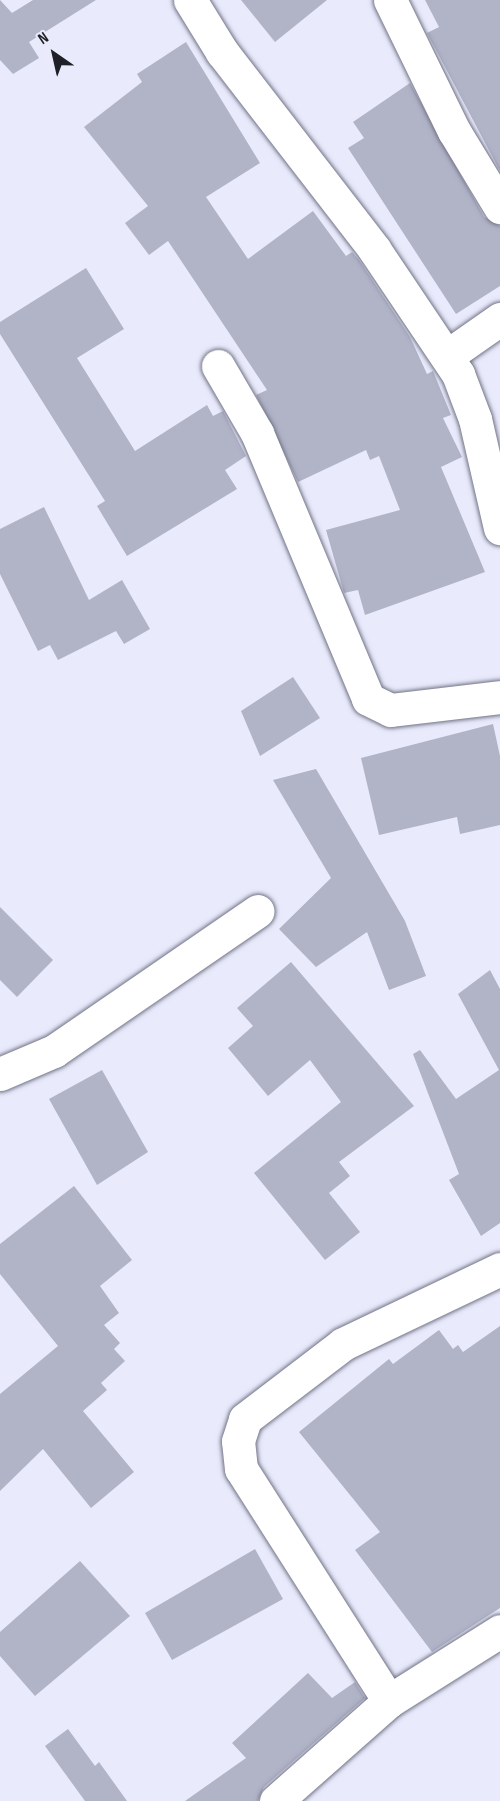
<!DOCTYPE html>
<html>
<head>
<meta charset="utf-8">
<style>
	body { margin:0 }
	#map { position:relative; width:500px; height:1801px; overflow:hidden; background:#e9ebfc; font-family:"Sofia Sans Condensed",sans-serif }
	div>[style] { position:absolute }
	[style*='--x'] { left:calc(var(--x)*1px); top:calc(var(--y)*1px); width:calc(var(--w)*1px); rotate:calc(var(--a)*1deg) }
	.building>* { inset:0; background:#b1b3c7 }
	.roads { filter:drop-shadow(0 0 2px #717386) drop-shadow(0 0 2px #717386) }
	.minor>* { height:33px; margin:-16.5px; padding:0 16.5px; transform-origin:16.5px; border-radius:16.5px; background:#fff }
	span { translate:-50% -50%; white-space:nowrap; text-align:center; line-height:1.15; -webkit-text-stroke:6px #e9ebfc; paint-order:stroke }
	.north { position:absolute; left:24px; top:24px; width:60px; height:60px; -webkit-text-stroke:4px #e9ebfc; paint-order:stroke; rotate:326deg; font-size:16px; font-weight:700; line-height:24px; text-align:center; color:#1e1f27 }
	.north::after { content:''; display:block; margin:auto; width:21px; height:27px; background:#1e1f27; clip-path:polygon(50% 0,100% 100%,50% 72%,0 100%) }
</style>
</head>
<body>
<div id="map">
	<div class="building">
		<div style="clip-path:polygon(0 0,12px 13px,33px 0,96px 0,29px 42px,39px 58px,13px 74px,0 60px)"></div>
		<div style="clip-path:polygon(241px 0,327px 0,275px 42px)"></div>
		<div style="clip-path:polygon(425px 0,500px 0,500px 171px,427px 33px,439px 27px)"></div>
		<div style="clip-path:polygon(186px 42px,260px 163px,206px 197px,248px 259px,313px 211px,346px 256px,352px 252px,359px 260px,410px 337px,427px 374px,433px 371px,451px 415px,443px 418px,462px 457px,441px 467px,485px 572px,365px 615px,358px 590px,344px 593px,326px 530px,400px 510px,379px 456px,370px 460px,366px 450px,298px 482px,256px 395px,267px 390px,168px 241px,149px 255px,125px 223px,148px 206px,84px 127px,142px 82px,137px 74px)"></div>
		<div style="clip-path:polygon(410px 83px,484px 217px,500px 226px,500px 286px,456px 314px,348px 148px,364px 138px,353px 122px)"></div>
		<div style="clip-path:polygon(86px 268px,124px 329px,77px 358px,135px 451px,207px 405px,213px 416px,223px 411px,246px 456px,225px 470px,237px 489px,127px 556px,97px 506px,105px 501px,0 334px,0 322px)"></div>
		<div style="clip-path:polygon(44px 507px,89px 600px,122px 580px,150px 629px,124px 644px,116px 631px,58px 660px,50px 645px,38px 651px,0 574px,0 529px)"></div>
		<div style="clip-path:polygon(293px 677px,320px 718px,260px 756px,241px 711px)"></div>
		<div style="clip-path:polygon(493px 724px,500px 756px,500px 825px,460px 834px,457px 817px,379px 835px,361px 758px)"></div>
		<div style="clip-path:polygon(316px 769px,405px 921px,426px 976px,389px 990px,367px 932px,316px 967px,279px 929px,331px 878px,273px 780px)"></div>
		<div style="clip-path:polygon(0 907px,53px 960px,17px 997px,0 980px)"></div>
		<div style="clip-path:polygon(291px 962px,414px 1106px,339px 1162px,350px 1176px,329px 1193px,360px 1232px,325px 1260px,254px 1173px,341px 1102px,310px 1060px,268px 1096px,228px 1048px,253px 1026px,237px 1008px)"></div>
		<div style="clip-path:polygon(490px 970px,500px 989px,500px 1223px,481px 1236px,449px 1180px,459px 1174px,413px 1054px,420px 1050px,456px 1099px,499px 1070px,458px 994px)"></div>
		<div style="clip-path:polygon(102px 1070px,148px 1152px,97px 1185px,49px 1099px)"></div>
		<div style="clip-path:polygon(74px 1186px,132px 1260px,100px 1286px,119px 1313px,104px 1325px,120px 1343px,114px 1349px,125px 1361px,101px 1383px,107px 1390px,83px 1411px,134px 1472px,91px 1508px,43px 1449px,0 1491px,0 1394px,58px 1346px,0 1274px,0 1244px)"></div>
		<div style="clip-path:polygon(500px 1326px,500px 1608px,432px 1652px,355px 1550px,380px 1532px,299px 1432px,389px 1359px,393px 1364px,439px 1330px,453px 1349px,458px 1345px,463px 1352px)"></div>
		<div style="clip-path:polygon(255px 1549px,283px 1599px,172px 1660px,145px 1613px)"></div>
		<div style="clip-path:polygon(80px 1561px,130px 1616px,35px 1696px,0 1656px,0 1632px)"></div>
		<div style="clip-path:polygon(308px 1673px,332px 1698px,355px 1682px,365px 1698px,264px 1787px,258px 1801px,185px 1801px,246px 1758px,232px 1743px)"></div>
		<div style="clip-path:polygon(68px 1729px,95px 1766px,99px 1762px,127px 1801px,85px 1801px,45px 1746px)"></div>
	</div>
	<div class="roads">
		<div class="minor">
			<div style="--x:190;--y:0;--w:61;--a:58.4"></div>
			<div style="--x:222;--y:52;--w:249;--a:52.3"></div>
			<div style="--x:374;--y:249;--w:151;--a:56.1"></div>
			<div style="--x:458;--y:374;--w:48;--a:69.3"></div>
			<div style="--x:475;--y:419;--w:112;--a:77.1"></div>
			<div style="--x:390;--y:0;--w:146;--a:64"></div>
			<div style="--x:454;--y:131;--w:89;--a:58.8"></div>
			<div style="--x:447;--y:356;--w:65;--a:-34.9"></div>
			<div style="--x:218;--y:366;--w:78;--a:59.8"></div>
			<div style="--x:257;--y:433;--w:288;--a:67.3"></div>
			<div style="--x:368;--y:699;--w:25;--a:26"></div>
			<div style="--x:391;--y:710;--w:110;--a:-6.8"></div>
			<div style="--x:0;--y:1074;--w:59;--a:-23.1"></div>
			<div style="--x:54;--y:1051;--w:247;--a:-34.5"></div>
			<div style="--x:389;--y:1701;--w:275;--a:-122.5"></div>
			<div style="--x:241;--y:1469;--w:28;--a:-96"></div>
			<div style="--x:238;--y:1441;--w:23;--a:-72"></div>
			<div style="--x:245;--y:1419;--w:123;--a:-37.4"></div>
			<div style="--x:343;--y:1344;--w:174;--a:-25.5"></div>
			<div style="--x:276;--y:1801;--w:151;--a:-41.5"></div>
			<div style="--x:389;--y:1701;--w:131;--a:-32.2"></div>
		</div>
	</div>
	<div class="north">N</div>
</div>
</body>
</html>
